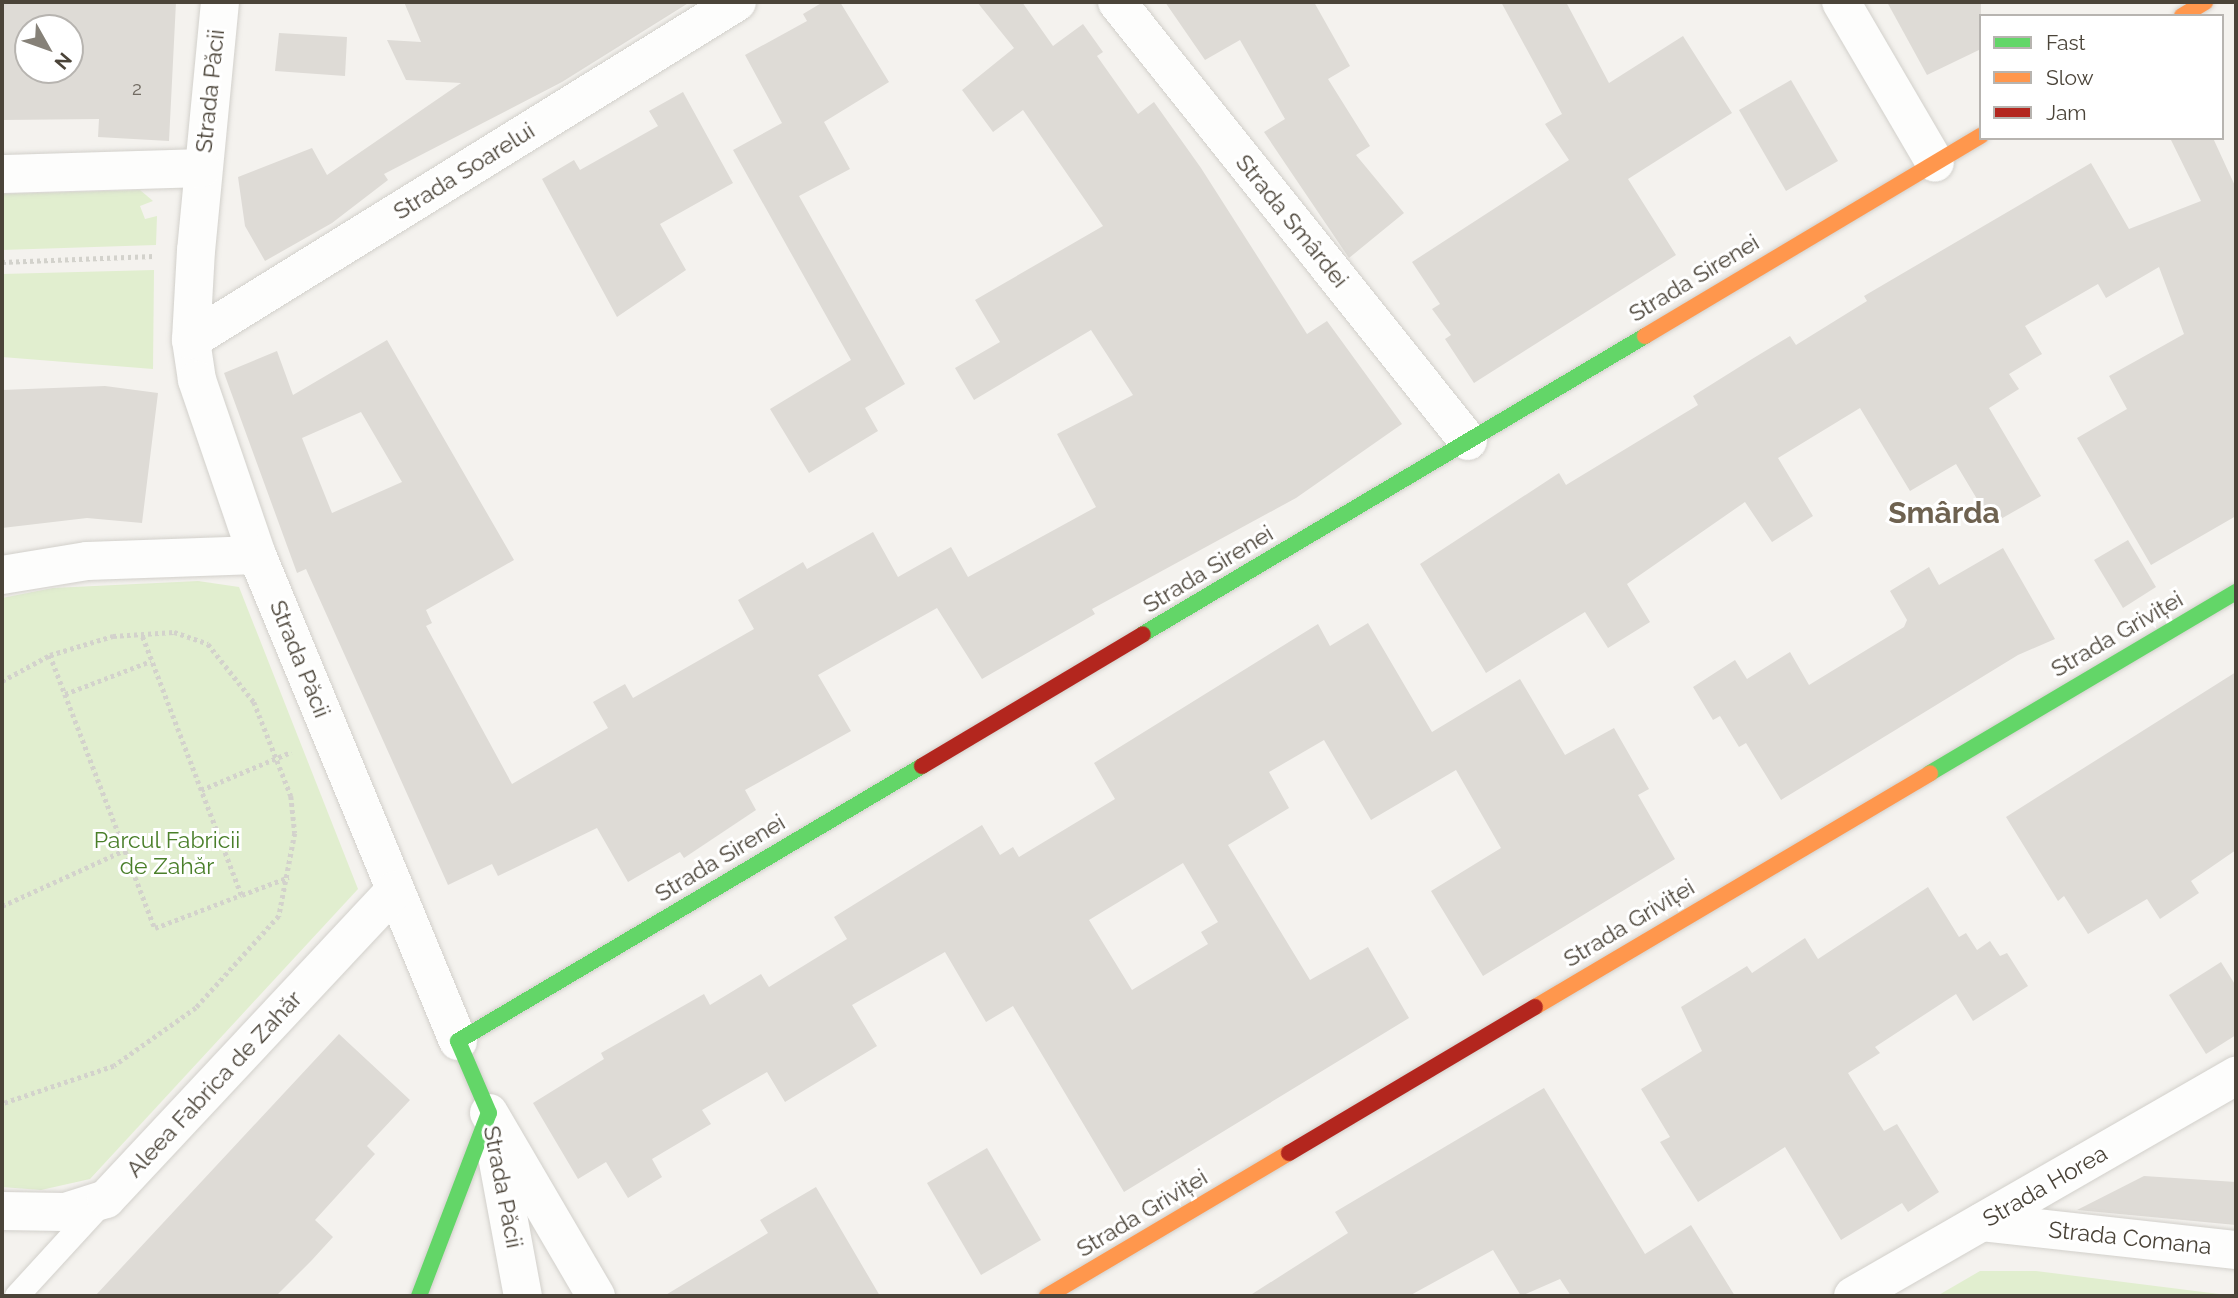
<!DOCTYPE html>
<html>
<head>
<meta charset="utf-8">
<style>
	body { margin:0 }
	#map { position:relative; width:2238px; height:1298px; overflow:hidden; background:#f4f2ee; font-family:Raleway,sans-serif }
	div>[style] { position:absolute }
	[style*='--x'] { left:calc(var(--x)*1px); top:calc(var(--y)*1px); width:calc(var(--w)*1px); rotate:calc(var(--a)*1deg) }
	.green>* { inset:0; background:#e1eecf }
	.building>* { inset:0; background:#dedbd6 }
	.path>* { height:4.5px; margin-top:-2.25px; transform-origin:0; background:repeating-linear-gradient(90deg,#d3d2cc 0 3.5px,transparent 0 7px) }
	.roads { filter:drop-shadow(0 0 2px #d2d0cb) drop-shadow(0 0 2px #d2d0cb) }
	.lane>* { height:24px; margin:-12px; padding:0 12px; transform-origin:12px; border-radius:12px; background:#fdfdfc }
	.street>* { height:38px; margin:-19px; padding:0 19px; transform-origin:19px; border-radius:19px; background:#fdfdfc }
	.fast>* { height:16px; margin:-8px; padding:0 8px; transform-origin:8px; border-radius:8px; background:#63d668 }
	.slow>* { height:16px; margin:-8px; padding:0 8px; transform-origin:8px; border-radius:8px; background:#ff974d }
	.jam>* { height:16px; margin:-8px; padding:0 8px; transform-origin:8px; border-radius:8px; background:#b3261e }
	span { translate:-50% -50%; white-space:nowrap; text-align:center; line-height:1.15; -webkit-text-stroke:6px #fff; paint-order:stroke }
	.number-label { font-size:19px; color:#706a61 }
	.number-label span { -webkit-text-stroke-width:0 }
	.street-label { font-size:23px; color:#4b4439 }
	.park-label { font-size:23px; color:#4a7f2a }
	.district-label { font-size:30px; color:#6e6250; font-weight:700 }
	.frame { position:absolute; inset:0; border:4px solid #4b4439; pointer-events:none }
	.legend { position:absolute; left:1979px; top:14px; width:245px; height:126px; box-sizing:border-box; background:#fff; border:2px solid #b7b4b0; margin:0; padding:9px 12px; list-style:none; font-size:21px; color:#4b4439 }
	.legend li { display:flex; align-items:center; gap:14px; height:35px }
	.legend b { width:35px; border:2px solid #b7b4b0 }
	.north { position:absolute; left:14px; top:14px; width:70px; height:70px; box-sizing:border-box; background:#fff; border:2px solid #b7b4b0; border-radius:50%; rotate:130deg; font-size:19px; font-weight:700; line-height:28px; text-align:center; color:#4b4439 }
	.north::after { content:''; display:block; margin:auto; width:24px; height:32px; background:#868178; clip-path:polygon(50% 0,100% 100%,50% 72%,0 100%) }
</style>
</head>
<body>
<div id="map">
	<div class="green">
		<div style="clip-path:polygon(140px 190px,153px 201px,140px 206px,145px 219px,157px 216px,156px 245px,2px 250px,2px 194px)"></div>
		<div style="clip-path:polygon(154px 270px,153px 369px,2px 357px,2px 274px)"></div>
		<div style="clip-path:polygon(198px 581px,239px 587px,358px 889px,90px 1179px,41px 1190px,2px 1187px,2px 598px,53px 588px)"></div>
		<div style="clip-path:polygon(1980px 1271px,2036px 1271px,2235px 1296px,1937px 1296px)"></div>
	</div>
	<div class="building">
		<div style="clip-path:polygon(evenodd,2px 2px,176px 2px,169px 141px,98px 137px,99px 119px,2px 120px,2px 2px,28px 28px,70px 28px,70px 70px,28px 70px,28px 28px)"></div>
		<div style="clip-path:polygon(404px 2px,690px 2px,562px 82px,384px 174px,388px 180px,332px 223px,265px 261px,245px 226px,238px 177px,312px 148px,327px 175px,461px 83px,406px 80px,387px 40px,421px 42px)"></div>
		<div style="clip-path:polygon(823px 2px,840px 2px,889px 82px,824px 122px,850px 169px,799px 196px,905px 384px,865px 408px,878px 431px,809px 473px,770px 409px,851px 360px,733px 150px,782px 123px,745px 55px,807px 21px,803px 14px)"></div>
		<div style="clip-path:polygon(evenodd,977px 2px,1022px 2px,1053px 46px,1083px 24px,1103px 52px,1097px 56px,1138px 114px,1154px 102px,1201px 168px,1307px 334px,1327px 321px,1402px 424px,1296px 498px,1092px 609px,1095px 614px,982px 679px,937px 608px,818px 675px,851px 731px,745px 790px,756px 810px,684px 858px,680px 852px,628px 882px,597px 828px,498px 876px,492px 864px,448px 885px,306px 569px,297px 573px,224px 373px,277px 351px,293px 395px,387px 340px,514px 560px,426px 610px,432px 623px,426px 626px,512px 784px,608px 728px,593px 702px,625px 684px,633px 698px,754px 629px,738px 600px,803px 562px,807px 569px,873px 532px,898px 577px,951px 547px,968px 577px,1096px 507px,1057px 434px,1133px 395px,1091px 330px,974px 400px,955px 368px,1000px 342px,975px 300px,1103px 226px,1023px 110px,993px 132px,962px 90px,1014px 48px,977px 2px,361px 412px,402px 482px,332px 513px,302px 438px,361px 412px)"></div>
		<div style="clip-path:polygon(1165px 2px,1314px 2px,1350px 66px,1328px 79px,1370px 146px,1356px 155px,1404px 213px,1349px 258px,1264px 132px,1285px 119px,1240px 40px,1205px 60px)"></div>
		<div style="clip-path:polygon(1501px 2px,1566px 2px,1609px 83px,1683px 36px,1732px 113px,1628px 179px,1676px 255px,1474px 383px,1445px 339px,1451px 335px,1432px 309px,1440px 304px,1412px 262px,1569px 160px,1545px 124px,1562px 114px)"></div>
		<div style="clip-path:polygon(1887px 2px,1981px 2px,1981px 49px,1927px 75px)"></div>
		<div style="clip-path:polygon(279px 33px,347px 37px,345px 76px,275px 71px)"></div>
		<div style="clip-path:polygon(1791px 80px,1838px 161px,1786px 191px,1739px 110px)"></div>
		<div style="clip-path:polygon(683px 92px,733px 183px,660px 224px,686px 270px,617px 317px,542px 179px,574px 160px,580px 170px,658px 126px,649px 111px)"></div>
		<div style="clip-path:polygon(2170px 138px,2213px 138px,2236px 188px,2236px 516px,2151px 565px,2077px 438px,2127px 409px,2109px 376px,2184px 334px,2159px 267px,2106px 298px,2098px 284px,2025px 326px,2042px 354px,2009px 374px,2019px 389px,1989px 408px,2041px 496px,1992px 524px,1956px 464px,1910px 491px,1860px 408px,1778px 458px,1813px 516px,1772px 542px,1745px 502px,1627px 584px,1650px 622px,1608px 648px,1585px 612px,1486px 673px,1420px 564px,1559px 473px,1566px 485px,1698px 405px,1693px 396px,1752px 359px,1790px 336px,1796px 345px,1867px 301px,1864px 296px,2091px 163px,2129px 229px,2201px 201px)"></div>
		<div style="clip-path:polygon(105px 386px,158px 393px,142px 523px,87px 518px,2px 528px,2px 390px)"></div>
		<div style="clip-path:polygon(2128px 540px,2156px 587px,2123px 608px,2094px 560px)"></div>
		<div style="clip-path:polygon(2003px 548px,2055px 639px,2018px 655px,1781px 800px,1746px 743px,1739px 747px,1720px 716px,1713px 720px,1693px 687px,1735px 660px,1747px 679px,1790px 652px,1809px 685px,1904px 627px,1907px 620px,1890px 591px,1929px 567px,1939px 585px)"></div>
		<div style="clip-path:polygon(evenodd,1368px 623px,1432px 732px,1520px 679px,1565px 755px,1614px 728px,1649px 789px,1638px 795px,1675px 859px,1483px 976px,1431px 891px,1501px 848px,1456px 770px,1371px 820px,1324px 740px,1269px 772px,1289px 808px,1228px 845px,1310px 980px,1368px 947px,1409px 1018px,1124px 1192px,1013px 1006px,986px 1022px,945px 952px,852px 1005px,877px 1046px,785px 1102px,767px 1072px,702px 1110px,711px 1124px,652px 1159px,662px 1177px,628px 1198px,606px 1162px,578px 1179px,533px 1103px,604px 1059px,601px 1053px,704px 994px,710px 1005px,761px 974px,769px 987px,847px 939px,834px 917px,982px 825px,1000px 855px,1013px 847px,1019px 857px,1115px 799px,1094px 763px,1318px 624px,1330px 646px,1368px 623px,1183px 863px,1218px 922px,1201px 932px,1208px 944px,1132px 990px,1089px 920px,1183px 863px)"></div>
		<div style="clip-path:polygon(2236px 672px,2236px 850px,2191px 881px,2199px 893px,2160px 919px,2147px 899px,2088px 934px,2064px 896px,2058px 901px,2006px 817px)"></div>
		<div style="clip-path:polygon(1928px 887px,1959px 937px,1966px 933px,1977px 950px,1990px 941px,2000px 956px,2007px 953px,2028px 986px,1973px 1021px,1956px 994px,1875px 1047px,1880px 1053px,1848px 1073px,1884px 1131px,1897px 1124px,1939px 1192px,1908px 1212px,1902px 1203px,1841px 1240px,1785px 1147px,1698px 1202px,1660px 1142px,1670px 1137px,1641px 1089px,1702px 1051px,1681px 1007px,1747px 966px,1752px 973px,1805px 938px,1818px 959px)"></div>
		<div style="clip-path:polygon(2221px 962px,2236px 986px,2236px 1035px,2206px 1054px,2169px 995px)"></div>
		<div style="clip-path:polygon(339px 1034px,410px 1100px,367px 1146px,375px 1154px,315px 1220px,333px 1237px,312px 1260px,276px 1296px,95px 1296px)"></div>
		<div style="clip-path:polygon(1544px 1088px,1645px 1254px,1691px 1225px,1735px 1296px,1571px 1296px,1560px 1279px,1521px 1296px,1493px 1250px,1409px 1296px,1249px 1296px,1348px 1233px,1335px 1212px)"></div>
		<div style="clip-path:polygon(987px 1148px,1041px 1240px,981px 1275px,927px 1183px)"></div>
		<div style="clip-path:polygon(2144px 1176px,2236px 1182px,2236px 1225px,2077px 1210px)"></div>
		<div style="clip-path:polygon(816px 1187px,880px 1296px,664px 1296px,768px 1233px,760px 1220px)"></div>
	</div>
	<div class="path">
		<div style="--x:2;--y:262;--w:152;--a:-2.3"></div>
		<div style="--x:50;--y:655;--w:292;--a:69"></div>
		<div style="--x:155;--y:928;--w:92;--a:-21"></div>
		<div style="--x:241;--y:895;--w:280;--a:-110.9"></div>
		<div style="--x:2;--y:681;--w:55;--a:-28.4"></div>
		<div style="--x:50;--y:655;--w:66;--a:-16.8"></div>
		<div style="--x:113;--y:636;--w:61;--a:-3.8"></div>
		<div style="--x:174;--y:632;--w:36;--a:19"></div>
		<div style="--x:208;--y:644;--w:74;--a:51.6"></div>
		<div style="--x:254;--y:702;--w:101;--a:68.5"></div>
		<div style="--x:291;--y:796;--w:37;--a:84"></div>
		<div style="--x:295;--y:833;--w:85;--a:100.9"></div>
		<div style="--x:279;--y:916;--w:124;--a:132.1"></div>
		<div style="--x:196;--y:1008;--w:100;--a:144.7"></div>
		<div style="--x:114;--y:1066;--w:118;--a:161.3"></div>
		<div style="--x:65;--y:694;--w:92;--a:-21"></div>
		<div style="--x:201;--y:790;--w:98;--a:-22.9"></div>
		<div style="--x:242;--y:895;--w:50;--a:-21"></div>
		<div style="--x:2;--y:906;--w:135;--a:-24.5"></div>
	</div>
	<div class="roads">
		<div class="lane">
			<div style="--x:17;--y:1296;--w:127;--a:-47.5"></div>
		</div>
		<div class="street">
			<div style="--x:220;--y:2;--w:249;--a:95.5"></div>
			<div style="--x:196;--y:250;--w:90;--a:93.2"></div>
			<div style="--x:191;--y:340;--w:40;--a:81.5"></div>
			<div style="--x:197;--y:380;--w:185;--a:71.1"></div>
			<div style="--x:257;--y:555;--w:526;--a:67.53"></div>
			<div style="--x:1117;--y:2;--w:562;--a:51.36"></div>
			<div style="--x:1841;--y:2;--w:186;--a:59.7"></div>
			<div style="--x:2;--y:174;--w:200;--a:-1.7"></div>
			<div style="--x:191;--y:340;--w:642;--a:-31.76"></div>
			<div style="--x:2;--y:575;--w:86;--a:-9.4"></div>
			<div style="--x:87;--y:561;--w:170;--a:-2"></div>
			<div style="--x:489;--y:1113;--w:212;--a:59.7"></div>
			<div style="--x:494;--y:1140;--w:159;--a:79.5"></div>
			<div style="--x:2;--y:1211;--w:63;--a:0.9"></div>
			<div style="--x:65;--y:1212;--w:43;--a:-17.6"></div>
			<div style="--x:106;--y:1199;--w:423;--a:-46.9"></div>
			<div style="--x:1982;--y:1222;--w:256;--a:6.3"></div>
			<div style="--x:1853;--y:1296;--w:442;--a:-29.9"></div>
		</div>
		<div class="fast">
			<div style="--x:1143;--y:634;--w:584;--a:-30.69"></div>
			<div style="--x:1930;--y:773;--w:356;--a:-30.6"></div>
			<div style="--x:419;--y:1296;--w:196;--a:-69.1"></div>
			<div style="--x:489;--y:1113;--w:78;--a:-113.3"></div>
			<div style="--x:458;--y:1041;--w:539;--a:-30.65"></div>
		</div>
		<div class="slow">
			<div style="--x:2182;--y:16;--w:27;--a:-31"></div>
			<div style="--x:1645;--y:336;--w:391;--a:-30.8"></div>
			<div style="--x:1535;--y:1007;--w:459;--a:-30.6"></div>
			<div style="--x:1047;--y:1296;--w:281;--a:-30.6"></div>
		</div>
		<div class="jam">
			<div style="--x:922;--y:766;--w:257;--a:-30.8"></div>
			<div style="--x:1289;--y:1153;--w:286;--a:-30.7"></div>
		</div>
	</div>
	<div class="number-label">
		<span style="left:137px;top:89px">2</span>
	</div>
	<div class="street-label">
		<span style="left:210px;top:91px;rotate:-84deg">Strada Păcii</span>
		<span style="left:464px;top:171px;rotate:-32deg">Strada Soarelui</span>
		<span style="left:1292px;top:221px;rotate:51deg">Strada Smârdei</span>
		<span style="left:1694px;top:278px;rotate:-31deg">Strada Sirenei</span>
		<span style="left:1208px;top:569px;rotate:-31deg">Strada Sirenei</span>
		<span style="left:2117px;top:634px;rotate:-30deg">Strada Griviței</span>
		<span style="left:300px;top:659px;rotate:68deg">Strada Păcii</span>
		<span style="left:720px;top:858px;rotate:-31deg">Strada Sirenei</span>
		<span style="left:1629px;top:923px;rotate:-31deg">Strada Griviței</span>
		<span style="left:214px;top:1084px;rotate:-47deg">Aleea Fabrica de Zahăr</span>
		<span style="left:2045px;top:1186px;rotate:-30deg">Strada Horea</span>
		<span style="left:503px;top:1187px;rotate:79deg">Strada Păcii</span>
		<span style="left:1142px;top:1213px;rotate:-31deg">Strada Griviței</span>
		<span style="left:2130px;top:1238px;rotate:6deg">Strada Comana</span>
	</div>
	<div class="park-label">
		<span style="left:167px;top:853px">Parcul Fabricii<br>de Zahăr</span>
	</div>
	<div class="district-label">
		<span style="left:1944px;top:513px">Smârda</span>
	</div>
	<div class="frame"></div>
	<ul class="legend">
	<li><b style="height:9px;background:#63d668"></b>Fast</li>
	<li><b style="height:9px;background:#ff974d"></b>Slow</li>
	<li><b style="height:9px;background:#b3261e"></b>Jam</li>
	</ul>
	<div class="north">N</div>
</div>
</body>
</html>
